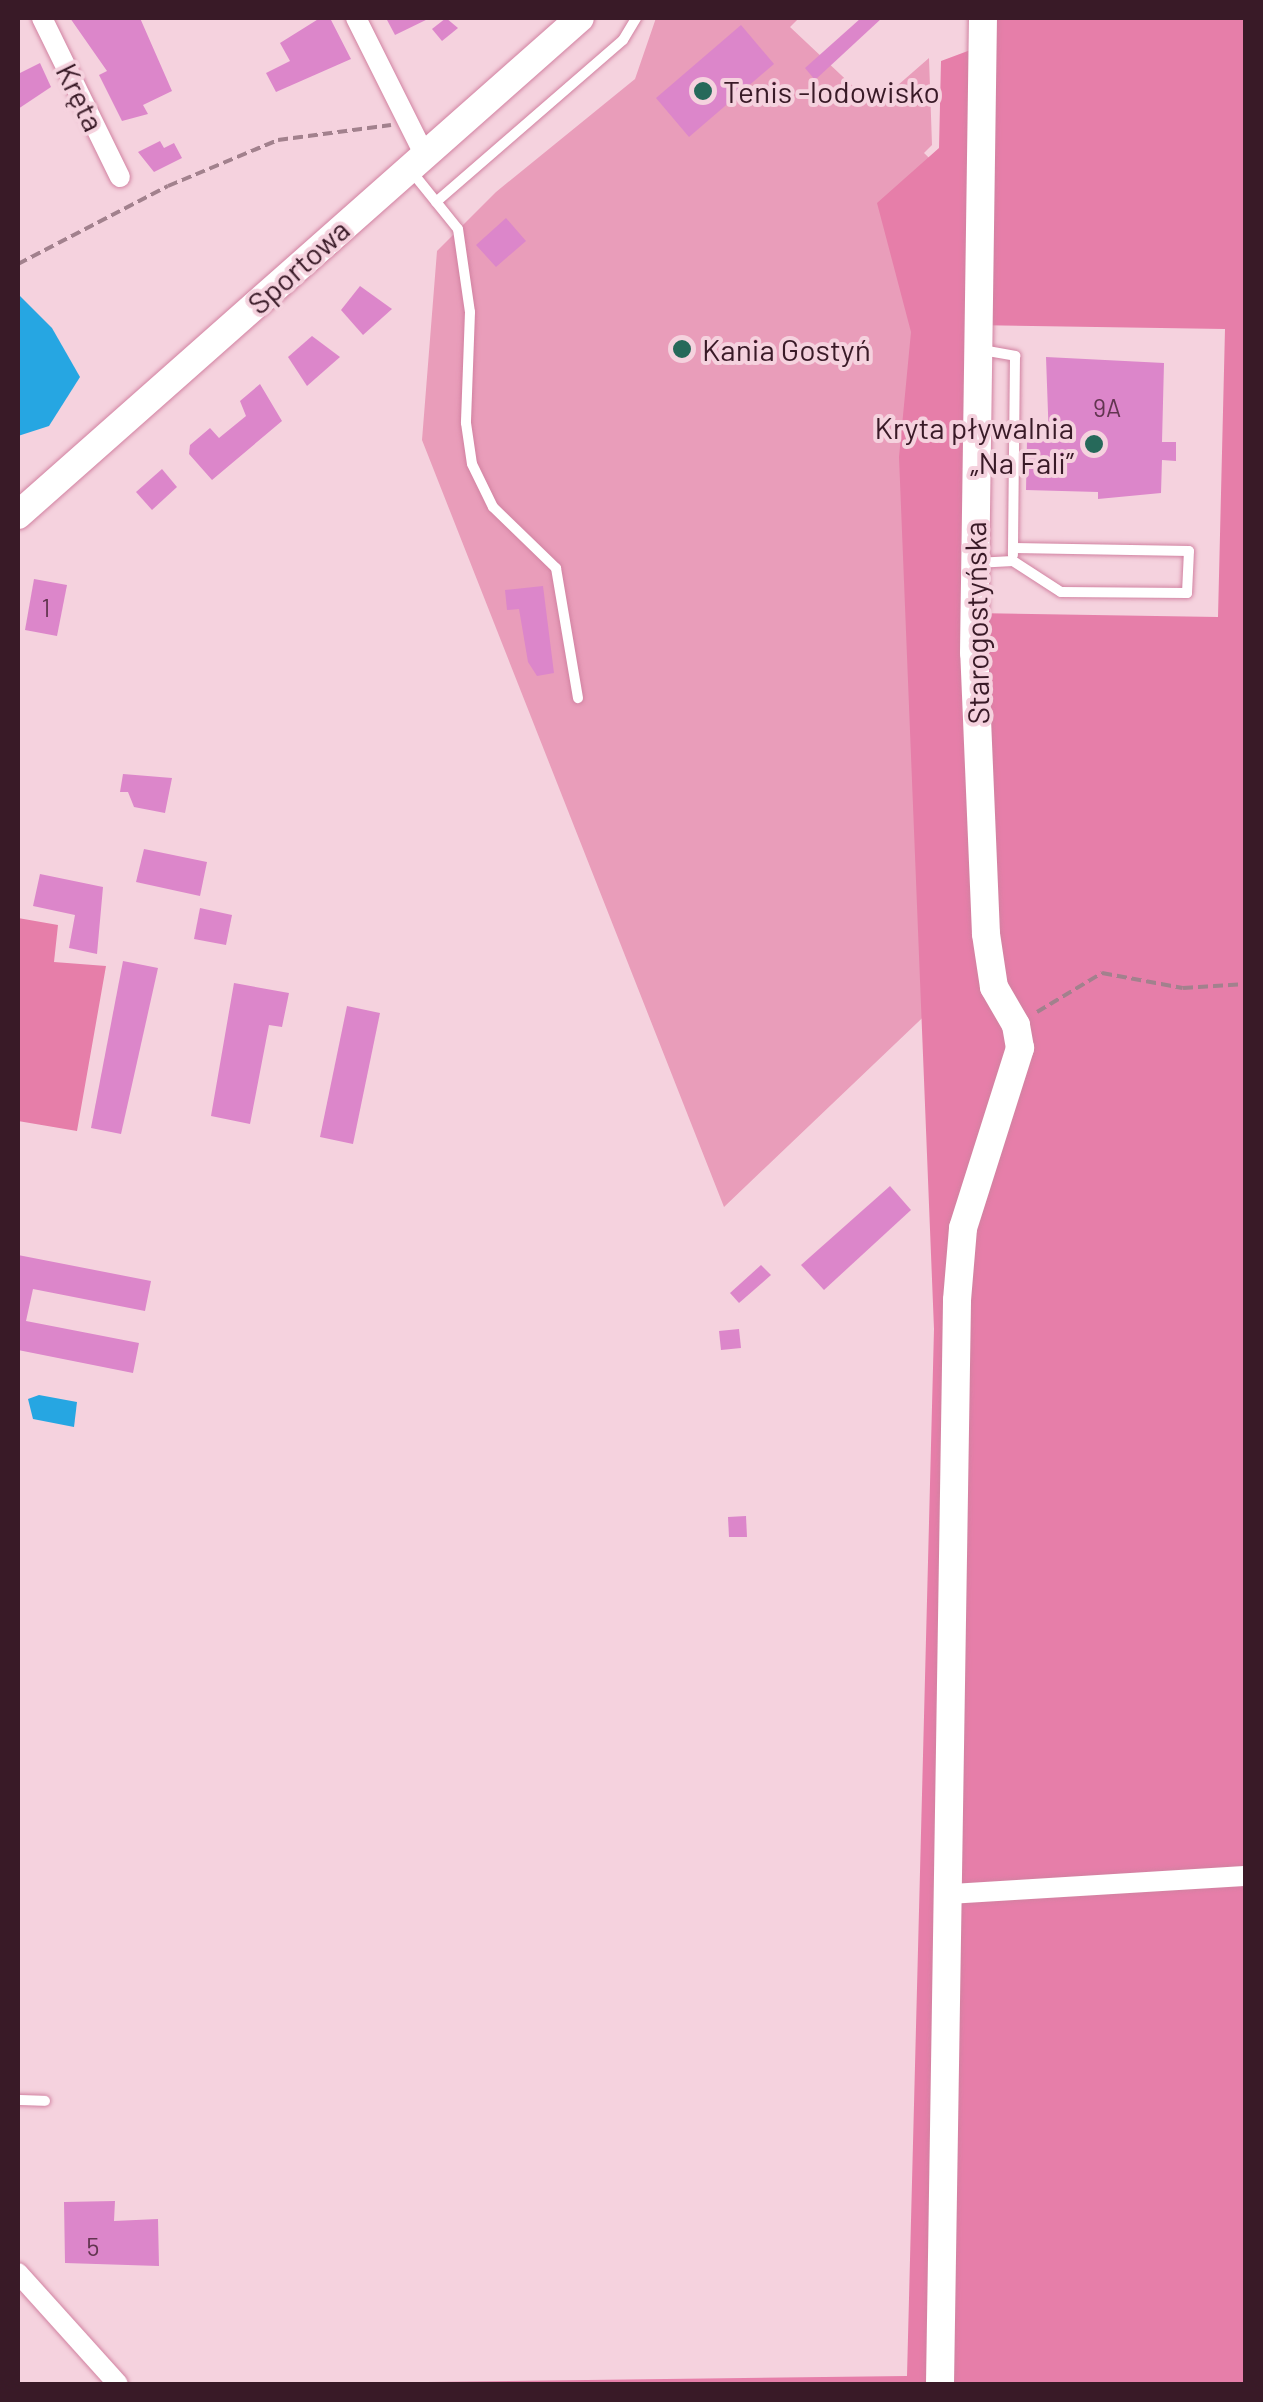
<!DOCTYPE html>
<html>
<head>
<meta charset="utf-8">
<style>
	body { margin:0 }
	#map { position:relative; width:1263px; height:2402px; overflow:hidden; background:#f5d2de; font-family:Barlow,sans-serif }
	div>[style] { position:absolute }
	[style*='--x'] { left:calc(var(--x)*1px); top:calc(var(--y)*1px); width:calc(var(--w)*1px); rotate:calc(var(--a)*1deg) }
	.green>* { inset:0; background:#e99dba }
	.forest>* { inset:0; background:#e67ea9 }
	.water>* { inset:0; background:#26a6e2 }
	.building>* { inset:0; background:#dc86ca }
	.path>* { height:4px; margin-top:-2px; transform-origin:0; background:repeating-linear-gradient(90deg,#a2818d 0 10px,transparent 0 15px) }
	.roads { filter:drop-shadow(0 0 2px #d182a1) drop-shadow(0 0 2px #d182a1) }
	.lane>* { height:10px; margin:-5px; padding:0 5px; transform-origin:5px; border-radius:5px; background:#fff }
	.street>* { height:20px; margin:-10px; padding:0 10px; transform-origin:10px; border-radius:10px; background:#fff }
	.secondary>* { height:28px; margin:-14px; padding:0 14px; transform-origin:14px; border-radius:14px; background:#fff }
	.dots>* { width:28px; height:28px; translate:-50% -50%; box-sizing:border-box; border:5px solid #f5d2de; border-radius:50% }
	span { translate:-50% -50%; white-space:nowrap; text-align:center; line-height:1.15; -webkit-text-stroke:8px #f5d2de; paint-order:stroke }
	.number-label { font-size:25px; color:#623550 }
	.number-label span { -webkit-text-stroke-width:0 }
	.poi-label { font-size:30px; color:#391a27 }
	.left { translate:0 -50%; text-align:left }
	.right { translate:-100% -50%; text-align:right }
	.street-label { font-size:30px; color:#391a27 }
	.frame { position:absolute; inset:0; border:20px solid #391a27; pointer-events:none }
</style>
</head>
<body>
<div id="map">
	<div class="green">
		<div style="clip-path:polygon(656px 18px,799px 18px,790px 27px,874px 106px,929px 58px,932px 145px,924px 153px,950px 178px,938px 1003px,724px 1207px,422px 440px,437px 251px,496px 192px,635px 79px)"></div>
	</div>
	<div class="forest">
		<div style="clip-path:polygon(evenodd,993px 18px,1245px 18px,1245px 2384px,258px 2384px,907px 2376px,934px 1329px,899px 457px,911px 332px,877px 203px,939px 148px,941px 61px,992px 42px,993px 18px,973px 325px,1225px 329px,1218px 617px,972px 613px,973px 325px)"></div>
		<div style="clip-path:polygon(18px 918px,58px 925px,54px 962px,106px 966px,77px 1131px,18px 1121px)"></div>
	</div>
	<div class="water">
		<div style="clip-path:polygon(18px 294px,52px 328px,80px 377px,49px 426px,18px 436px)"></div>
		<div style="clip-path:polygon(39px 1395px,77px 1402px,74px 1427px,33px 1419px,28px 1399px)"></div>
	</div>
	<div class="building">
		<div style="clip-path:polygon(70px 18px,140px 18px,172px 91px,143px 105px,148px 114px,122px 121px,99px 75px,107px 71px)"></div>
		<div style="clip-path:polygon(320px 18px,330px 18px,351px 59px,276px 92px,266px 73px,290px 61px,280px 43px)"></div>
		<div style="clip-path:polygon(386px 18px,430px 18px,395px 35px)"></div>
		<div style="clip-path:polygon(446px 18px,458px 28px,442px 41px,432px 29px)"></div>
		<div style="clip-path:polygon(861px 18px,882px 18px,815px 80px,805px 68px)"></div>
		<div style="clip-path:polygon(741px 25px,774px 64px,689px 137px,656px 98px)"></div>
		<div style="clip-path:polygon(40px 63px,51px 87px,18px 109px,18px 74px)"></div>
		<div style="clip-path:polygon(160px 141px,164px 148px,174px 143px,182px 158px,154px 172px,138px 152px)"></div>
		<div style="clip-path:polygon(506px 218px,526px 241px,496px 267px,476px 245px)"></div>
		<div style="clip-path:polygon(360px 286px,392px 309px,363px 335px,341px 310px)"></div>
		<div style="clip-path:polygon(312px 336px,340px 357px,307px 386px,288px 357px)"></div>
		<div style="clip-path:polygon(1046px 357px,1164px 363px,1162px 442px,1176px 442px,1176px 461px,1162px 460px,1161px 493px,1098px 499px,1098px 492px,1026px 490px,1027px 440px,1049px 441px)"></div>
		<div style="clip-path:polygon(260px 384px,282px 421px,212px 480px,189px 454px,190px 445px,210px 428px,219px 438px,246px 416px,240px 401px)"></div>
		<div style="clip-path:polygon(162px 469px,177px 487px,152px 510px,136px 492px)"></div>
		<div style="clip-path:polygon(34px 579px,67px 585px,57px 636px,25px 630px)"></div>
		<div style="clip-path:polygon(543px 586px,554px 673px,537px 676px,528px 662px,519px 609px,507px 610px,505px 590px)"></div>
		<div style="clip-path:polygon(123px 774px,172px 778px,165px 813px,134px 807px,128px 792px,120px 792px)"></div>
		<div style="clip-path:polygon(144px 849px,207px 862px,200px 896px,136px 882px)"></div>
		<div style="clip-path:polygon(40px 874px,103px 887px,97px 954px,69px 948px,75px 915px,33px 906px)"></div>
		<div style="clip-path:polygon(200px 908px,232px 915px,226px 945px,194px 939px)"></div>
		<div style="clip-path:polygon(123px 961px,158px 968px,121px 1134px,91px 1128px)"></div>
		<div style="clip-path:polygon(234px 983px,289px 993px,282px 1027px,269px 1025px,250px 1124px,211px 1116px)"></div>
		<div style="clip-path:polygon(347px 1006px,380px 1013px,353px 1144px,320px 1137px)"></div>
		<div style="clip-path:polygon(890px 1186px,911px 1210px,824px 1290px,801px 1265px)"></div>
		<div style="clip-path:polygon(18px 1255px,151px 1281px,145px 1311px,33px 1289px,26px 1321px,139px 1343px,133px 1373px,18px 1350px)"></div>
		<div style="clip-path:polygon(761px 1265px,771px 1275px,739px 1303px,730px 1293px)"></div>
		<div style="clip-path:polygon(739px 1329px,741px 1348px,721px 1350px,719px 1331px)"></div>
		<div style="clip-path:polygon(746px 1516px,747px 1537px,729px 1537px,728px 1517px)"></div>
		<div style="clip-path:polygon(115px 2201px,114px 2221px,158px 2219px,159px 2266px,65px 2263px,64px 2202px)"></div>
	</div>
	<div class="path">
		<div style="--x:18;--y:264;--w:169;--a:-27.5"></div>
		<div style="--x:168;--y:186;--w:119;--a:-22.7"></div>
		<div style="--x:278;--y:140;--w:114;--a:-7.6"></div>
		<div style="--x:1037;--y:1012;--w:76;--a:-31"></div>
		<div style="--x:1102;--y:973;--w:82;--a:10.5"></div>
		<div style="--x:1183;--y:988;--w:63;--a:-3.6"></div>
	</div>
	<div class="roads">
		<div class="lane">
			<div style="--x:412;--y:172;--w:73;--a:51.1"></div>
			<div style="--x:458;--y:229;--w:84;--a:81.8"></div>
			<div style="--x:470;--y:312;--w:111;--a:92.1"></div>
			<div style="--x:466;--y:423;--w:41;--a:81.7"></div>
			<div style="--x:472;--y:464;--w:48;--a:64"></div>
			<div style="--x:493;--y:507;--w:88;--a:44.1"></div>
			<div style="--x:556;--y:568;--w:132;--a:80.4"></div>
			<div style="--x:436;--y:202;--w:247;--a:-40.9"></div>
			<div style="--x:623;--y:40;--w:26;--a:-59"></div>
			<div style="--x:982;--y:350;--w:34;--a:10"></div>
			<div style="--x:1015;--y:356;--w:199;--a:90.6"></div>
			<div style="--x:976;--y:563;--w:37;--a:-3"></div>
			<div style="--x:1013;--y:561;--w:57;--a:32.9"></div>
			<div style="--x:1061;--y:592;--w:126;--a:0.5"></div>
			<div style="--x:1187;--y:593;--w:42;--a:-87.3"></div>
			<div style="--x:1189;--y:551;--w:175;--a:-179"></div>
			<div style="--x:18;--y:2100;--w:27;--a:2"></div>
		</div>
		<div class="street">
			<div style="--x:42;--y:18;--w:177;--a:63.9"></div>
			<div style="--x:356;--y:18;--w:152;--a:63.4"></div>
			<div style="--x:950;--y:1894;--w:297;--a:-3.5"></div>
			<div style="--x:18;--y:2273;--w:149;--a:48"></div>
		</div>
		<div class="secondary">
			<div style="--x:18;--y:515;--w:750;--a:-41.49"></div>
			<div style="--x:940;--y:2384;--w:1084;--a:-89.1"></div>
			<div style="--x:957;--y:1300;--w:72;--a:-85.2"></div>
			<div style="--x:963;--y:1228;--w:189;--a:-72.4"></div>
			<div style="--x:1020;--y:1048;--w:23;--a:-100"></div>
			<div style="--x:1016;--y:1025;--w:44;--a:-120.1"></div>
			<div style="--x:994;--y:987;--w:54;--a:-98.6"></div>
			<div style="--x:986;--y:934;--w:281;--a:-92.4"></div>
			<div style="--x:974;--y:653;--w:635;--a:-89.19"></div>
		</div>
	</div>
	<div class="dots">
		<div style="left:703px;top:91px;background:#26695a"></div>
		<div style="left:682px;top:349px;background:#26695a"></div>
		<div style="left:1094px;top:444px;background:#26695a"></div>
	</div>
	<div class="number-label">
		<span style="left:1107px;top:407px">9A</span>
		<span style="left:46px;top:607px">1</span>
		<span style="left:93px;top:2246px">5</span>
	</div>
	<div class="poi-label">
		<span class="left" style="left:723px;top:91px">Tenis -lodowisko</span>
		<span class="left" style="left:702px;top:349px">Kania Gostyń</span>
		<span class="right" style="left:1074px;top:444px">Kryta pływalnia<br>„Na Fali”</span>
	</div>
	<div class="street-label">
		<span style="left:81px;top:97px;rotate:64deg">Kręta</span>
		<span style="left:298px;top:266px;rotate:-42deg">Sportowa</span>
		<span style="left:976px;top:623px;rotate:-91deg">Starogostyńska</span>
	</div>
	<div class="frame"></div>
</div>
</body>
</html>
